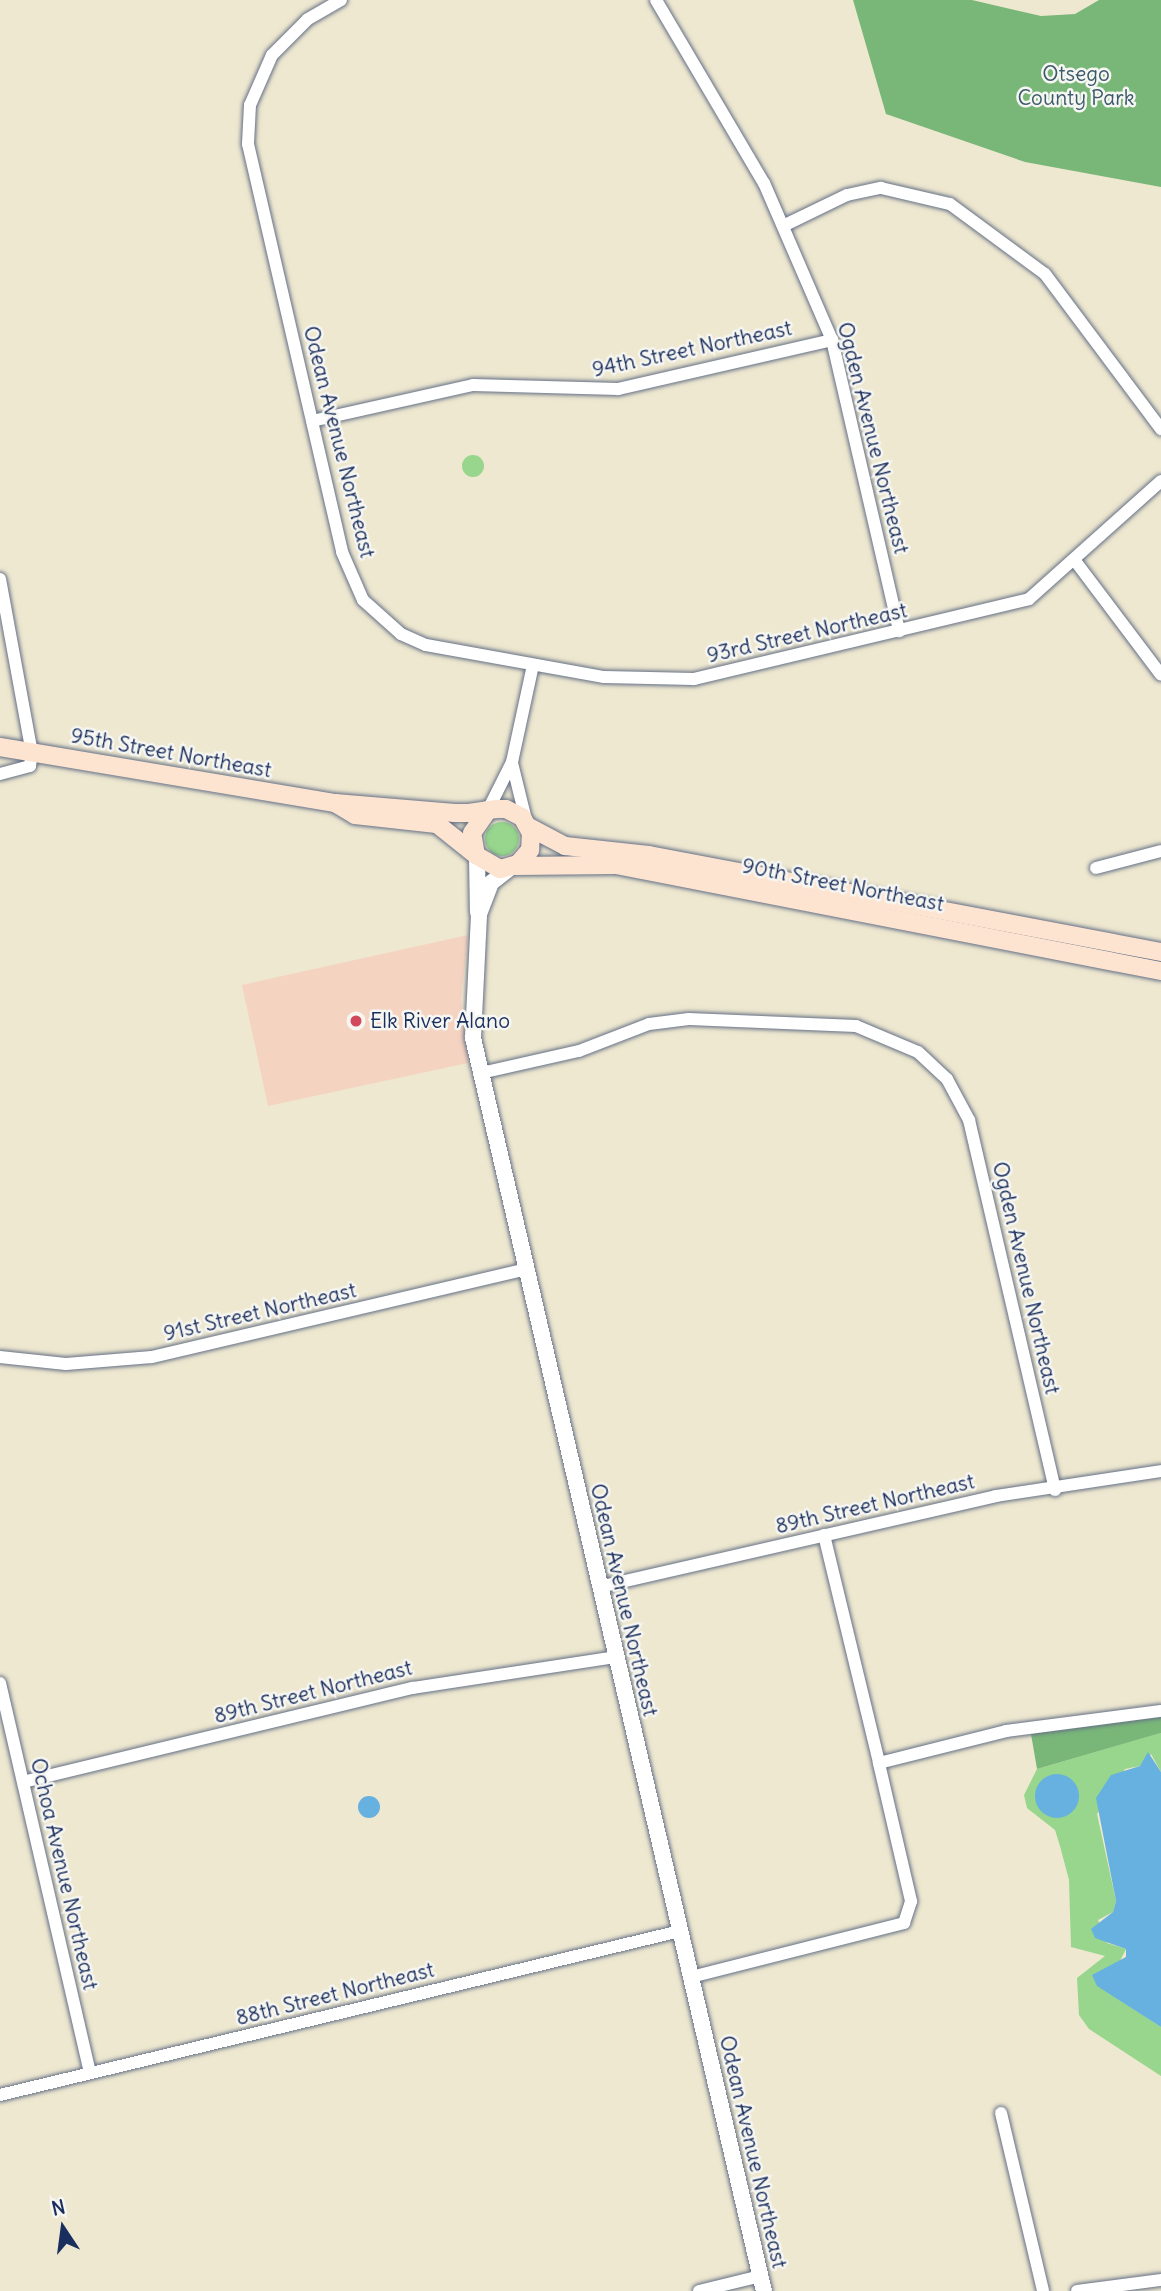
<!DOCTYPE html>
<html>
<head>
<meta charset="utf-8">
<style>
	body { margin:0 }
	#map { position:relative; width:1161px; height:2291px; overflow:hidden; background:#eee8d0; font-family:Delius,sans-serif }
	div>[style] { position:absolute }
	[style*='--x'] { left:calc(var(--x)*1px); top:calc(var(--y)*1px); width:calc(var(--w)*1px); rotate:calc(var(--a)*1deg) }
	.built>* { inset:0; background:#f5d3c1 }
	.green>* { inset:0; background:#97d68c }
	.round { border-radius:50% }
	.forest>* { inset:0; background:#79b778 }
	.water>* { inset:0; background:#66b1df }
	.roads { filter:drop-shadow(0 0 2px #657086) drop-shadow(0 0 2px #657086) }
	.minor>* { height:12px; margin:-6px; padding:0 6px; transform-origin:6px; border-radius:6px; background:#fff }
	.tertiary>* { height:16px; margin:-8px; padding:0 8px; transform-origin:8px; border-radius:8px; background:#fff }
	.secondary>* { height:18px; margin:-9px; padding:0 9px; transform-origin:9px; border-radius:9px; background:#fde4d1 }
	.dots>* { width:19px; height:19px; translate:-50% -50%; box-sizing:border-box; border:4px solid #f6f6f2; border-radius:50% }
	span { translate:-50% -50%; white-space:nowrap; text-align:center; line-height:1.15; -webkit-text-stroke:5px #f6f6f2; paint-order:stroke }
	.park-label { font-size:21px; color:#3a596a }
	.street-label { font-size:21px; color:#1b2f5e }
	.poi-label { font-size:21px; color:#1b2f5e }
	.left { translate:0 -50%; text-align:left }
	.north { position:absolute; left:28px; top:2193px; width:70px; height:70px; -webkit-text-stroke:5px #f6f6f2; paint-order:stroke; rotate:347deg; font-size:19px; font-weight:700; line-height:28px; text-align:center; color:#1b2f5e }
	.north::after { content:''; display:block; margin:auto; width:24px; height:32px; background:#1b2f5e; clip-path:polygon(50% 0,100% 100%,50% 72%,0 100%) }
</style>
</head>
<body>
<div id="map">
	<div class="built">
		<div style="clip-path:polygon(468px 935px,461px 999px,468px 1063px,268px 1106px,242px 985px)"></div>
	</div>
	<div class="green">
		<div class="round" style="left:462px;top:455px;width:22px;height:22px"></div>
		<div class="round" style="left:485px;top:822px;width:34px;height:34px"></div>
		<div style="clip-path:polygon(1161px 1733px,1161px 1772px,1151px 1754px,1140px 1766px,1125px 1769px,1097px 1814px,1116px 1901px,1113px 1912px,1098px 1920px,1107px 1943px,1126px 1949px,1118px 1965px,1098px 1972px,1104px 1990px,1161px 2027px,1161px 2076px,1089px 2029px,1079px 2015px,1077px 1978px,1105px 1956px,1071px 1947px,1069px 1880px,1060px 1846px,1055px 1830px,1027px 1808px,1024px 1795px,1037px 1769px)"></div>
	</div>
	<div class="forest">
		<div style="clip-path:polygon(853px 0,972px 0,1041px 16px,1075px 14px,1099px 0,1161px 0,1161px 187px,1025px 162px,886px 114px)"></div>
		<div style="clip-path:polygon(1161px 1717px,1161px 1733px,1037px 1769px,1031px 1734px)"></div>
	</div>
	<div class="water">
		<div style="clip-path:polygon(1148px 1752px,1161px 1772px,1161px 2027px,1097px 1986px,1092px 1975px,1126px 1957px,1126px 1949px,1095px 1938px,1091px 1929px,1113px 1912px,1116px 1901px,1096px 1798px,1111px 1775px,1140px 1766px)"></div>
		<div class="round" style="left:1035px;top:1774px;width:44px;height:44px"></div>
		<div class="round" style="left:358px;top:1796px;width:22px;height:22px"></div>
	</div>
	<div class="roads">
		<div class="minor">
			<div style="--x:341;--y:0;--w:39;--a:150"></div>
			<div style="--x:307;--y:20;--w:49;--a:135"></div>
			<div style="--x:272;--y:55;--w:55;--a:113.7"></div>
			<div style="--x:250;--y:105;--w:39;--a:93"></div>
			<div style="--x:248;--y:144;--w:419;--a:77"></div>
			<div style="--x:342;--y:552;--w:52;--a:66.4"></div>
			<div style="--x:363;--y:600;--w:51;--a:41.8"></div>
			<div style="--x:401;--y:634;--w:27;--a:24"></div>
			<div style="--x:426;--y:645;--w:181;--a:10.2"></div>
			<div style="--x:604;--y:677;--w:90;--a:1.3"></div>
			<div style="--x:694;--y:679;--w:344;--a:-13.4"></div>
			<div style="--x:1029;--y:599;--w:177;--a:-41.8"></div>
			<div style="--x:656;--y:0;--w:212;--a:59.5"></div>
			<div style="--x:764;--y:183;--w:171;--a:66.6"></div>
			<div style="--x:832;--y:340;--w:299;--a:77"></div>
			<div style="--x:785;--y:225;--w:69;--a:-25.8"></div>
			<div style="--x:847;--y:195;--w:35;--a:-12"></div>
			<div style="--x:881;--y:188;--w:71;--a:13.1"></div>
			<div style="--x:950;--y:204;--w:118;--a:36.4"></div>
			<div style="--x:1045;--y:274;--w:194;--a:53.2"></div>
			<div style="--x:312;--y:421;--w:165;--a:-12.6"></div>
			<div style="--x:473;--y:385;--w:145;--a:1.6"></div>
			<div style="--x:618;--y:389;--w:220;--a:-12.9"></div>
			<div style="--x:1076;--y:562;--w:141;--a:53"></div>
			<div style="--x:0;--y:579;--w:177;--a:79.6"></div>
			<div style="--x:32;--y:753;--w:13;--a:99"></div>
			<div style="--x:30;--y:766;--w:31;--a:165"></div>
			<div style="--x:512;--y:763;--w:59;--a:76.2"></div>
			<div style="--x:488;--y:810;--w:54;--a:-63.4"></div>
			<div style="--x:512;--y:762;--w:99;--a:-77.8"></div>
			<div style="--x:1096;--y:868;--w:67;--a:-14.7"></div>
			<div style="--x:481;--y:1073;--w:100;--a:-12.7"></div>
			<div style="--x:579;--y:1051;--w:75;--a:-21.1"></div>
			<div style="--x:649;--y:1024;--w:40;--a:-7.1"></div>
			<div style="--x:689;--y:1019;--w:167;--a:2.4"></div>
			<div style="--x:856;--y:1026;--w:67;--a:22.8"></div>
			<div style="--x:918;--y:1052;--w:40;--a:43"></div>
			<div style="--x:947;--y:1079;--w:47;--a:61.8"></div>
			<div style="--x:969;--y:1120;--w:380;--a:76.9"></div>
			<div style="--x:0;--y:1357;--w:66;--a:6.1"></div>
			<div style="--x:66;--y:1364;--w:86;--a:-4.7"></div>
			<div style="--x:152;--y:1357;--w:384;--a:-13.2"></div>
			<div style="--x:824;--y:1535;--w:235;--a:76.4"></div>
			<div style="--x:599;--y:1587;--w:407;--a:-12.9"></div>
			<div style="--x:996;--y:1496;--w:167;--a:-8.6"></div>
			<div style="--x:0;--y:1683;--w:400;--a:77"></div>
			<div style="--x:23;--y:1782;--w:401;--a:-13.6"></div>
			<div style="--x:413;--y:1688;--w:205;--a:-8.7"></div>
			<div style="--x:691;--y:1977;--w:220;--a:-14.2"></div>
			<div style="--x:904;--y:1923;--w:23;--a:-72"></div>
			<div style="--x:911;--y:1901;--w:142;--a:-103.1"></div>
			<div style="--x:879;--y:1763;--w:131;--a:-14.1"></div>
			<div style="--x:1006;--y:1731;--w:156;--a:-7.4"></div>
			<div style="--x:0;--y:2095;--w:699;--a:-13.56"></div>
			<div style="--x:1001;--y:2113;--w:183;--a:76.7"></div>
			<div style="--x:699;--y:2291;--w:64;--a:-13.6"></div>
			<div style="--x:1077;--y:2291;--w:85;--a:-7.5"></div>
		</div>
		<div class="tertiary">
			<div style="--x:477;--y:857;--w:55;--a:89"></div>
			<div style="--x:510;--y:868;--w:24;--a:142"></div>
			<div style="--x:491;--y:883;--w:34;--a:111"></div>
			<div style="--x:479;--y:915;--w:123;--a:92.8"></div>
			<div style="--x:473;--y:1038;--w:1286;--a:76.93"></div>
		</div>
		<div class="secondary">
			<div style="--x:0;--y:747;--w:340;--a:9.5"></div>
			<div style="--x:335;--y:803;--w:120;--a:4.8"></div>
			<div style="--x:455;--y:813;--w:14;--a:0"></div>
			<div style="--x:469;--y:813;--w:19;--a:-9"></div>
			<div style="--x:488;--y:810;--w:9;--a:-6"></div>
			<div style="--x:497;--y:809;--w:9;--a:0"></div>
			<div style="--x:506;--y:809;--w:18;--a:27"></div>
			<div style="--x:522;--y:817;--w:18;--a:61"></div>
			<div style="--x:531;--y:833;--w:17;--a:93"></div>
			<div style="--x:530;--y:850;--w:18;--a:131"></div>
			<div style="--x:518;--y:864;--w:19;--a:164"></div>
			<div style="--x:500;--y:869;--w:28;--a:-150"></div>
			<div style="--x:476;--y:855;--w:22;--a:-100"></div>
			<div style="--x:472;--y:833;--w:28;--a:-55"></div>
			<div style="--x:335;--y:803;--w:23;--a:31"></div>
			<div style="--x:355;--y:815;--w:82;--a:6.3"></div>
			<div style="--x:437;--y:824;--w:50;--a:38.5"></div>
			<div style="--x:529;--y:827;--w:41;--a:27.8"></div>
			<div style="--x:565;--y:846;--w:84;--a:6.1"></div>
			<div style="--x:649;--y:855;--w:521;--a:10.73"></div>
			<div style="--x:515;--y:866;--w:101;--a:-0.6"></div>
			<div style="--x:616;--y:865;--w:555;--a:11.01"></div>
		</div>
	</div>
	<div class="dots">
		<div style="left:356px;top:1021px;background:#d1495b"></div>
	</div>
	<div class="park-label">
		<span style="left:1076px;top:86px">Otsego<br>County Park</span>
	</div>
	<div class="street-label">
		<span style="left:692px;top:349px;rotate:-12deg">94th Street Northeast</span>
		<span style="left:873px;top:438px;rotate:76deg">Ogden Avenue Northeast</span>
		<span style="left:339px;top:442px;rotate:76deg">Odean Avenue Northeast</span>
		<span style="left:807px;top:633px;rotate:-13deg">93rd Street Northeast</span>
		<span style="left:171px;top:753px;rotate:10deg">95th Street Northeast</span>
		<span style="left:843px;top:885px;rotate:11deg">90th Street Northeast</span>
		<span style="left:1026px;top:1278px;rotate:77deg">Ogden Avenue Northeast</span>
		<span style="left:260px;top:1312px;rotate:-13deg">91st Street Northeast</span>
		<span style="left:875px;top:1504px;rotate:-13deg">89th Street Northeast</span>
		<span style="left:624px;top:1600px;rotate:77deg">Odean Avenue Northeast</span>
		<span style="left:313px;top:1692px;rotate:-14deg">89th Street Northeast</span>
		<span style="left:64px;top:1874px;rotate:77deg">Ochoa Avenue Northeast</span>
		<span style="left:335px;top:1994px;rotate:-14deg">88th Street Northeast</span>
		<span style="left:753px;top:2152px;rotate:77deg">Odean Avenue Northeast</span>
	</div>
	<div class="poi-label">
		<span class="left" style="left:370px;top:1021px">Elk River Alano</span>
	</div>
	<div class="north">N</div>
</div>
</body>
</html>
